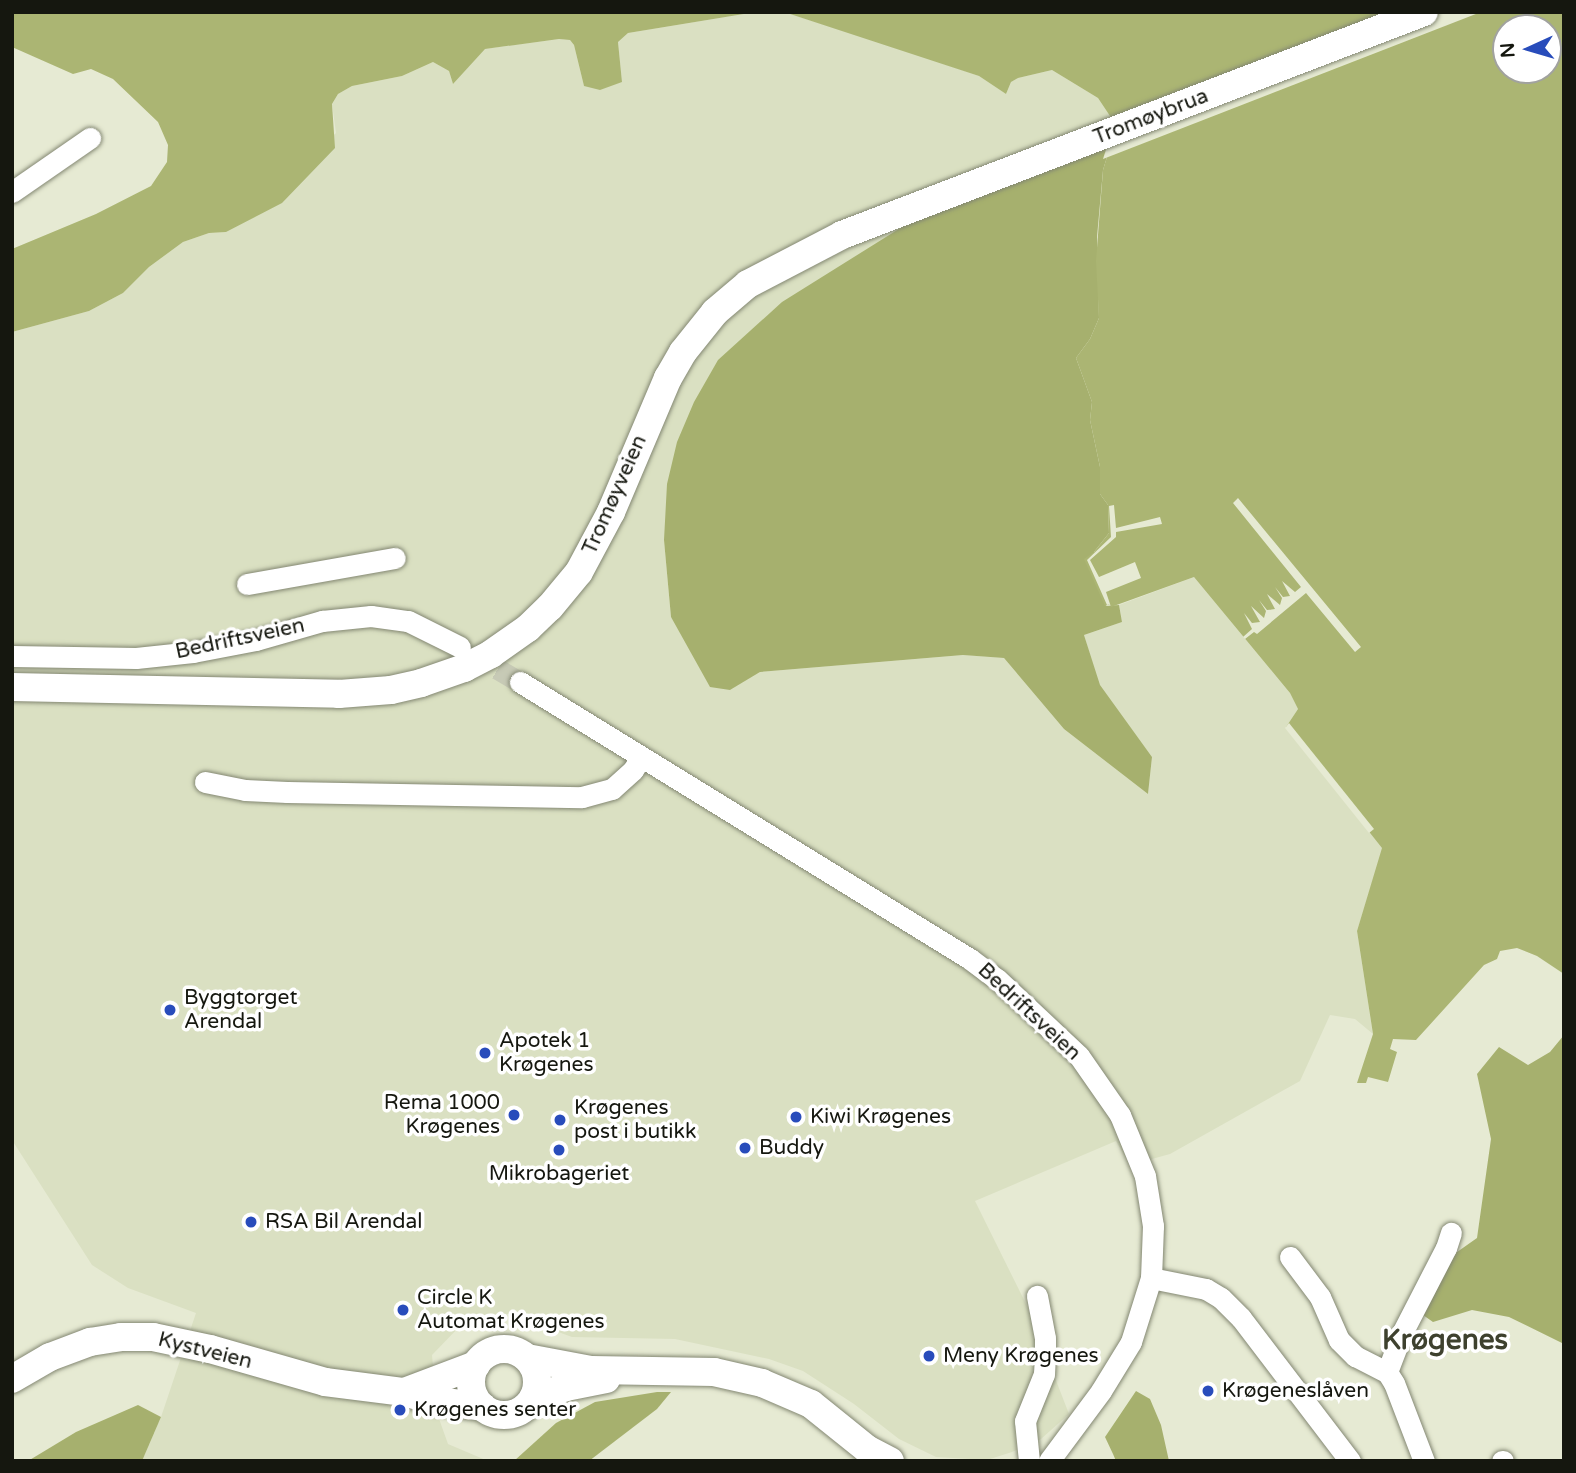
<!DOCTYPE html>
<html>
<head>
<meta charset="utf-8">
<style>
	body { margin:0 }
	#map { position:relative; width:1576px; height:1473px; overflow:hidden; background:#e6ead3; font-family:"Varela Round",sans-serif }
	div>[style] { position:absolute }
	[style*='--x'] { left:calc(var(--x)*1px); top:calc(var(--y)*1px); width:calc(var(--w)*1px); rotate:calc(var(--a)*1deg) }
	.built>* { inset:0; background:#dae0c2 }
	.forest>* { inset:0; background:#a6b06e }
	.water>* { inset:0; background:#abb573 }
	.pier>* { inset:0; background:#e6ead3 }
	.minor-tunnel>* { height:21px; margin-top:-10.5px; transform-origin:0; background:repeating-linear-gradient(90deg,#c7cab6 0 21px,transparent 0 31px) }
	.roads { filter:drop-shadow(0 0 2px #838772) drop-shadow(0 0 2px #838772) }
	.minor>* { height:21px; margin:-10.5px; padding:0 10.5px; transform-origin:10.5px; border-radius:10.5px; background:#fff }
	.major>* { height:28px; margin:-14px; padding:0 14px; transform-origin:14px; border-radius:14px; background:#fff }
	.major>.ring { margin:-14px; padding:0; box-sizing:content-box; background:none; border:28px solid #fff; border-radius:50% }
	.dots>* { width:19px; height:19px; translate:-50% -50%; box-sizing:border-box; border:4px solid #fff; border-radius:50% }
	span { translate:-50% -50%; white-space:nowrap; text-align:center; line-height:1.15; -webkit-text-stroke:7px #fff; paint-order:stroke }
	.street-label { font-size:21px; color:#15170f }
	.poi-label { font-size:21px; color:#15170f }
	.left { translate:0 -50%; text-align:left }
	.right { translate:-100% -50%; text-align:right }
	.district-label { font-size:28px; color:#3e412e; font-weight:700 }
	.frame { position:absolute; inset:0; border:14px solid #15170f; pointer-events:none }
	.north { position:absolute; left:1492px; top:14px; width:70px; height:70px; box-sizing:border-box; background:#fff; border:2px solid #a1a29f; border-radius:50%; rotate:266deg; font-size:19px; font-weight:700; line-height:28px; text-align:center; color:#15170f }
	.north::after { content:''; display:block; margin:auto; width:24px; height:32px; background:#284cbb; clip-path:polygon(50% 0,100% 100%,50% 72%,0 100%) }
</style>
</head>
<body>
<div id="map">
	<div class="built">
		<div style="clip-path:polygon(756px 12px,784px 12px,886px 44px,979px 76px,1006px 94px,1011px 82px,1018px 78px,1052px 70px,1098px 98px,1110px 116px,1112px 131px,664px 540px,671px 617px,730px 690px,760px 672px,964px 655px,1004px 658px,1064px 729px,1148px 794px,1152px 757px,1099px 685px,1084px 635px,1122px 622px,1119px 605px,1194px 577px,1290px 693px,1298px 709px,1286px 727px,1383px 848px,1357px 931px,1373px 1034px,1355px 1019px,1330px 1015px,1300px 1081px,1170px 1154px,1130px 1165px,1116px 1141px,975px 1201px,1028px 1308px,1069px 1414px,1041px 1439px,1012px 1452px,987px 1460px,936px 1457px,899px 1439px,854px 1404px,803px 1371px,769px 1359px,675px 1339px,572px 1337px,509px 1314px,487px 1316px,461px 1325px,432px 1355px,437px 1413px,448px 1444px,488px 1461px,142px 1461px,161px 1417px,196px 1313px,128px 1288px,92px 1265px,12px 1140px,12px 332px,89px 311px,123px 293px,149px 267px,183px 242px,209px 233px,226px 232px,336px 133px,332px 104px,338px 94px,352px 86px,402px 76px,433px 62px,449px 71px,453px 84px,484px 49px,559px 39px,570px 40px,574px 45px,584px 86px,622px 82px,618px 42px,628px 33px)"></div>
	</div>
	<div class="forest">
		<div style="clip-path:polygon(1113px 137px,1103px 170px,1097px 237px,1099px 318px,1090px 339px,1076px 358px,1092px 402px,1090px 420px,1100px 467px,1100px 494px,1108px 505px,1109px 533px,1094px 552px,1106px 606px,1119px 605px,1122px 622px,1084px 635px,1100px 685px,1152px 757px,1148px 794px,1064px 729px,1004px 658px,963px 655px,760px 672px,730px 690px,710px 687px,671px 617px,664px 540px,667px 484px,677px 442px,694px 402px,718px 360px,782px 302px,918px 217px)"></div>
		<div style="clip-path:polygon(1564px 1035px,1564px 1344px,1509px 1317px,1472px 1310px,1433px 1322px,1423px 1315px,1450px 1257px,1477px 1238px,1491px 1139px,1477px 1074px,1499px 1047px,1528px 1065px,1550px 1052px)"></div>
		<div style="clip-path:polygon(1136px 1391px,1150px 1399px,1161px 1425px,1169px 1461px,1116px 1461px,1113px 1454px,1105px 1437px)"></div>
		<div style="clip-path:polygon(657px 1392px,671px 1392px,657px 1409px,589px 1461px,514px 1461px,556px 1423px,595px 1402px)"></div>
		<div style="clip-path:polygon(138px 1405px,161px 1417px,142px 1461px,28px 1461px,76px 1432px)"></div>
	</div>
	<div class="water">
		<div style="clip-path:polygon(12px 12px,756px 12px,628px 33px,618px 42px,622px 82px,600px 90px,584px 86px,574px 45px,570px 40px,559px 39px,485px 49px,453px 84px,449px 71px,433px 62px,402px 76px,352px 86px,338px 94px,332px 104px,335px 148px,282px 203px,226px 232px,209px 233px,183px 242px,149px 267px,123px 293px,89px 311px,12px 332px,12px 249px,96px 214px,151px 186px,167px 162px,168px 145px,158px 122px,113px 79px,91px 69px,73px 74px,12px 47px)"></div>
		<div style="clip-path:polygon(evenodd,784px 12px,1564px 12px,1564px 974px,1537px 956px,1517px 948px,1500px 951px,1497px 959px,1484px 965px,1416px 1040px,1393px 1039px,1390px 1049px,1397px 1052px,1388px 1082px,1368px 1077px,1366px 1083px,1357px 1083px,1373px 1034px,1357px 931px,1382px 848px,1286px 727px,1298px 709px,1290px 693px,1194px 577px,1111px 607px,1110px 604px,1105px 606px,1084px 559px,1094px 552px,1109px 533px,1108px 505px,1100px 494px,1100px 467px,1090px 420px,1092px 402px,1076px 358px,1090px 339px,1099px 318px,1096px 261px,1103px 170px,1113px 137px,1110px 116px,1098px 98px,1052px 70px,1018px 78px,1011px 82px,1006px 94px,979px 76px,784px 12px,1506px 28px,1548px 28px,1548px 70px,1506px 70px,1506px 28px)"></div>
	</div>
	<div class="pier">
		<div style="clip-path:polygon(1397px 12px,1481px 12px,1103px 159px,1110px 137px)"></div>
		<div style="clip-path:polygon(1238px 498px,1361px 647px,1355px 652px,1306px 593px,1257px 634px,1254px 632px,1245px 639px,1243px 637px,1252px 629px,1244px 613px,1252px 623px,1260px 622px,1251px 606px,1264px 618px,1266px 611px,1259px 600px,1267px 610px,1275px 609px,1267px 594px,1280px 605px,1282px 598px,1275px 587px,1283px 597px,1290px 596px,1282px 581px,1295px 592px,1301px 587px,1233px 503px)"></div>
		<div style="clip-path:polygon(1114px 505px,1116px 528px,1160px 517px,1162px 524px,1116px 532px,1116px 537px,1090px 560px,1099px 577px,1135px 562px,1141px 578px,1106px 592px,1110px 604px,1107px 605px,1087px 560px,1111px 537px,1109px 506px)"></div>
		<div style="clip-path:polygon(1289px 723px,1374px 829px,1369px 833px,1285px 728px)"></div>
	</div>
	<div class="minor-tunnel">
		<div style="--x:471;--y:653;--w:57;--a:30.6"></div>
	</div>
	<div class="roads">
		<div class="minor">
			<div style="--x:12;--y:192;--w:95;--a:-34.7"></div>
			<div style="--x:247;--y:584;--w:150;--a:-10"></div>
			<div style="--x:12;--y:656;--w:124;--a:0.9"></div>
			<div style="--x:136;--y:658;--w:57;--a:-6"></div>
			<div style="--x:193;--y:652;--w:64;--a:-10.8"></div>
			<div style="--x:256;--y:640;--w:69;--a:-16.1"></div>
			<div style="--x:322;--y:621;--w:49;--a:-5.8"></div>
			<div style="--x:371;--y:616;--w:37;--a:8"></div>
			<div style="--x:408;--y:621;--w:58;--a:26.6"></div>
			<div style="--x:520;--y:682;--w:528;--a:31.61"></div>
			<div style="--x:970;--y:959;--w:34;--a:37"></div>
			<div style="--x:997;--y:979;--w:112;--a:43.2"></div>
			<div style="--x:1079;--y:1056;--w:72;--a:55.2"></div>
			<div style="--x:1120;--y:1115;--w:66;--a:67.7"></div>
			<div style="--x:1145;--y:1176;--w:51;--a:80.9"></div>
			<div style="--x:1153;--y:1226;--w:52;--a:92.2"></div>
			<div style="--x:1151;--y:1278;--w:67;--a:107.4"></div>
			<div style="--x:1131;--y:1342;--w:57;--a:121.5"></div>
			<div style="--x:1101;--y:1391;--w:87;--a:126.6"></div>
			<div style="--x:205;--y:782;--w:41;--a:11.3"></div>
			<div style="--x:245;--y:790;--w:42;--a:2.7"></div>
			<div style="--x:287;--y:792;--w:295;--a:1"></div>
			<div style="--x:582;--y:797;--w:31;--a:-15"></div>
			<div style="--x:612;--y:789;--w:28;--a:-42"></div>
			<div style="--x:633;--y:770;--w:15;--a:-58"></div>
			<div style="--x:1290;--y:1257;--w:50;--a:53.1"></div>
			<div style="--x:1320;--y:1297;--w:47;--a:66.2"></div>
			<div style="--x:1339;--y:1340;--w:23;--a:45"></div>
			<div style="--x:1355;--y:1356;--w:36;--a:27"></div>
			<div style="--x:1387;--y:1372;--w:13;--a:58"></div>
			<div style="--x:1394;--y:1383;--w:84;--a:69"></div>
			<div style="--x:1151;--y:1278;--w:56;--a:11.3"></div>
			<div style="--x:1206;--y:1289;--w:17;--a:31"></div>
			<div style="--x:1221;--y:1298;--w:28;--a:45"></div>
			<div style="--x:1241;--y:1318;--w:180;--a:52.7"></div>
			<div style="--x:1387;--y:1372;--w:40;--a:-69"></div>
			<div style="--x:1401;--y:1335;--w:98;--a:-62.7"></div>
			<div style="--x:1446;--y:1248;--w:16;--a:-72"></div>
			<div style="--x:1029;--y:1461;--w:40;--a:-95.7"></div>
			<div style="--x:1025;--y:1421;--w:51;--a:-68"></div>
			<div style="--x:1044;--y:1374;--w:17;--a:-87"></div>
			<div style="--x:1045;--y:1357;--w:19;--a:-90"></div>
			<div style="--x:1045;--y:1338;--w:43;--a:-100.8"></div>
			<div style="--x:1502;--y:1461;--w:1;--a:0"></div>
		</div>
		<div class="major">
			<div style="--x:12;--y:687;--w:327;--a:1.2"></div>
			<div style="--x:339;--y:694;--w:52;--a:-4.4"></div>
			<div style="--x:391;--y:690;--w:31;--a:-13"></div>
			<div style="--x:421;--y:683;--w:46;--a:-19.2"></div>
			<div style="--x:464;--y:668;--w:30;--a:-27"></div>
			<div style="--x:491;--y:654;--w:45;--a:-35.1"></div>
			<div style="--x:528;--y:628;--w:30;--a:-44"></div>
			<div style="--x:550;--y:607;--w:45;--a:-50.4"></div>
			<div style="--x:579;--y:572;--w:68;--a:-61.9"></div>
			<div style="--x:611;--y:512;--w:146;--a:-67"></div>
			<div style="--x:668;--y:378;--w:30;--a:-60"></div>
			<div style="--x:683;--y:352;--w:51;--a:-51.3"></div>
			<div style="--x:715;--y:312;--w:43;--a:-40.3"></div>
			<div style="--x:748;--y:284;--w:106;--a:-27.5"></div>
			<div style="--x:842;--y:235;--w:623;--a:-20.96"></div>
			<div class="ring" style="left:471px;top:1349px;width:38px;height:38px"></div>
			<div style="--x:527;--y:1358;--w:65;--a:10.6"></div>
			<div style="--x:591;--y:1370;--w:123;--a:0.9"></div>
			<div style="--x:714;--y:1372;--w:49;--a:12.9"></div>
			<div style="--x:762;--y:1383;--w:53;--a:23.2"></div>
			<div style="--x:811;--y:1404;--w:72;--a:38.8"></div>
			<div style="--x:867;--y:1449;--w:26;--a:28"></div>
			<div style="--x:12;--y:1379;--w:44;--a:-30.1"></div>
			<div style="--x:50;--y:1357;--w:43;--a:-20.6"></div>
			<div style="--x:90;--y:1342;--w:31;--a:-9"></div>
			<div style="--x:121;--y:1337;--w:32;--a:0"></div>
			<div style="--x:153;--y:1337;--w:58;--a:11.9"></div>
			<div style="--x:210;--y:1349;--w:120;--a:16"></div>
			<div style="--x:325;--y:1382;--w:80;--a:7.2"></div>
			<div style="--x:404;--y:1392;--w:29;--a:16"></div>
			<div style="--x:432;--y:1400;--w:51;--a:7.8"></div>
			<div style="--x:404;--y:1392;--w:77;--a:-20.6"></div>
			<div style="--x:533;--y:1399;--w:35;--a:-20"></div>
			<div style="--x:566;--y:1387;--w:41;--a:-11.3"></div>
		</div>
	</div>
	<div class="dots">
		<div style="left:170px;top:1010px;background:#284cbb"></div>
		<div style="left:485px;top:1053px;background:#284cbb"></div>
		<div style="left:514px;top:1115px;background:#284cbb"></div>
		<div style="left:796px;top:1117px;background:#284cbb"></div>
		<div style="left:560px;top:1120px;background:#284cbb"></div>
		<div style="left:745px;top:1148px;background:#284cbb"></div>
		<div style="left:559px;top:1150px;background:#284cbb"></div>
		<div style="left:251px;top:1222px;background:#284cbb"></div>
		<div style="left:403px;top:1310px;background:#284cbb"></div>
		<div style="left:929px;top:1356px;background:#284cbb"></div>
		<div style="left:1208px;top:1391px;background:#284cbb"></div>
		<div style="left:400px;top:1410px;background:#284cbb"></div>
	</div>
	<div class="street-label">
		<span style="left:1151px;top:117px;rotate:-21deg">Tromøybrua</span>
		<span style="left:615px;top:495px;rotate:-66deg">Tromøyveien</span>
		<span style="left:240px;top:639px;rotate:-12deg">Bedriftsveien</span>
		<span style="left:1029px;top:1012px;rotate:43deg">Bedriftsveien</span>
		<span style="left:205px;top:1351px;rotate:14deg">Kystveien</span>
	</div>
	<div class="poi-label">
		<span class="left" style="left:184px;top:1010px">Byggtorget<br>Arendal</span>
		<span class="left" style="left:499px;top:1053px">Apotek 1<br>Krøgenes</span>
		<span class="right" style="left:500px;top:1115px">Rema 1000<br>Krøgenes</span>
		<span class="left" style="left:574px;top:1120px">Krøgenes<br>post i butikk</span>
		<span class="left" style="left:810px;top:1117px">Kiwi Krøgenes</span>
		<span class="left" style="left:759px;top:1148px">Buddy</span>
		<span style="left:559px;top:1174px">Mikrobageriet</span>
		<span class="left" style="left:265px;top:1222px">RSA Bil Arendal</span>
		<span class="left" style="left:417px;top:1310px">Circle K<br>Automat Krøgenes</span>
		<span class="left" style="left:943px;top:1356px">Meny Krøgenes</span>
		<span class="left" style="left:1222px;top:1391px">Krøgeneslåven</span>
		<span class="left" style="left:414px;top:1410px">Krøgenes senter</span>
	</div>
	<div class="district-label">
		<span style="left:1445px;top:1340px">Krøgenes</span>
	</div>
	<div class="frame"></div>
	<div class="north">N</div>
</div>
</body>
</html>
